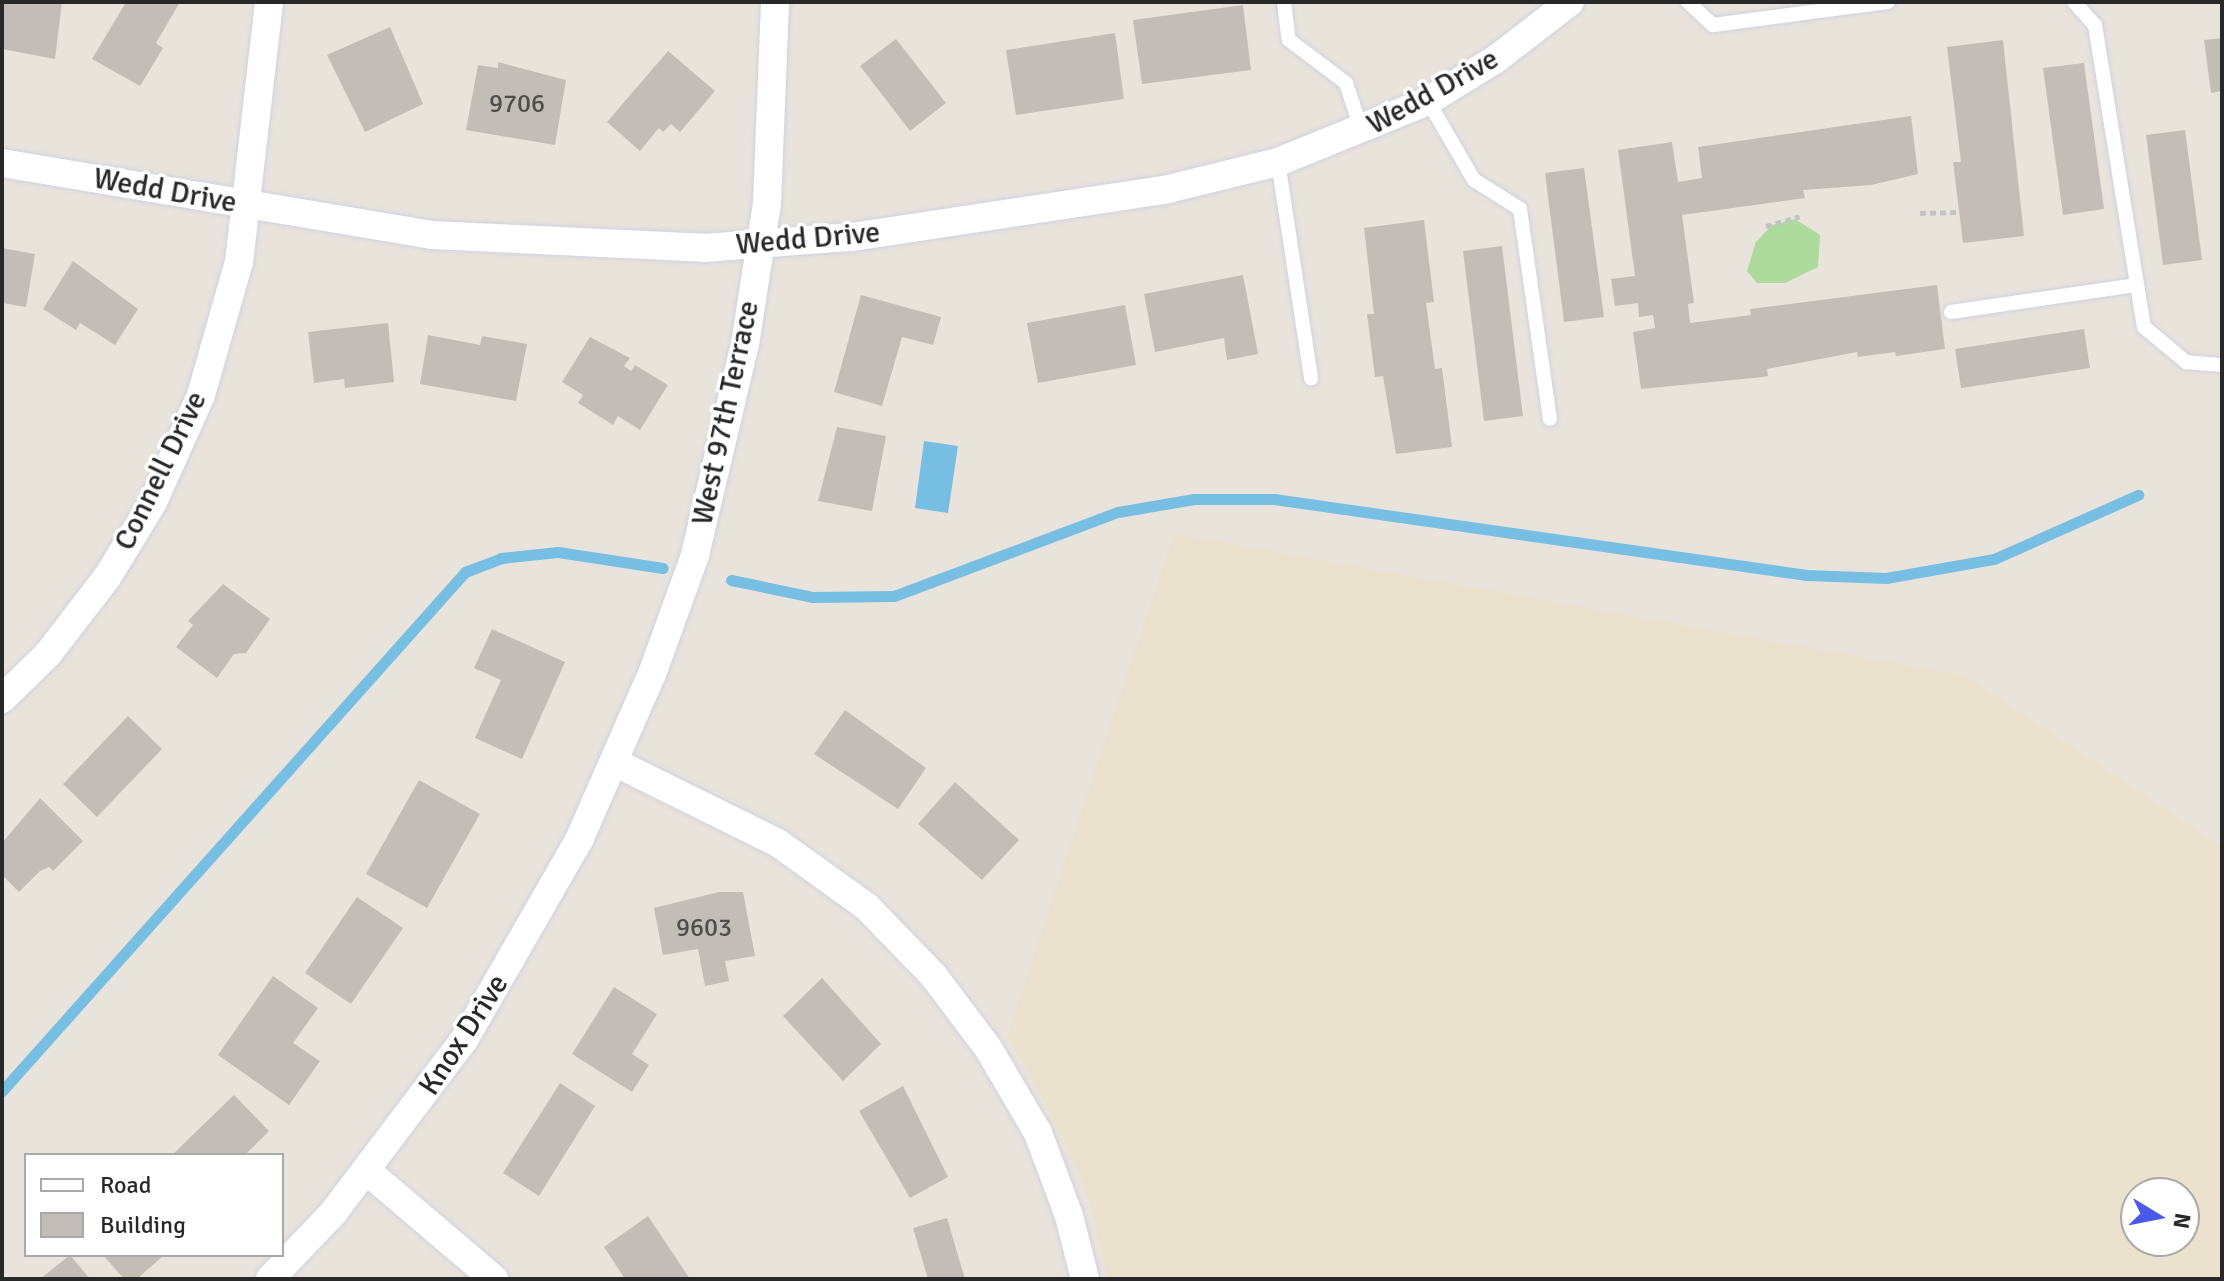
<!DOCTYPE html>
<html>
<head>
<meta charset="utf-8">
<style>
	body { margin:0 }
	#map { position:relative; width:2224px; height:1281px; overflow:hidden; background:#e9e4db; font-family:Signika,sans-serif }
	div>[style] { position:absolute }
	[style*='--x'] { left:calc(var(--x)*1px); top:calc(var(--y)*1px); width:calc(var(--w)*1px); rotate:calc(var(--a)*1deg) }
	.education>* { inset:0; background:#eae2cc }
	.green>* { inset:0; background:#addb9c }
	.water>* { inset:0; background:#77bee3 }
	.stream>* { height:11px; margin:-5.5px; padding:0 5.5px; transform-origin:5.5px; border-radius:5.5px; background:#77bee3 }
	.building>* { inset:0; background:#c2beb7 }
	.path>* { height:5px; margin-top:-2.5px; transform-origin:0; background:repeating-linear-gradient(90deg,#c3c3c3 0 6px,transparent 0 10px) }
	.roads { filter:drop-shadow(0 0 2px #d1d2e0) drop-shadow(0 0 2px #d1d2e0) }
	.lane>* { height:14px; margin:-7px; padding:0 7px; transform-origin:7px; border-radius:7px; background:#fff }
	.street>* { height:28px; margin:-14px; padding:0 14px; transform-origin:14px; border-radius:14px; background:#fff }
	span { translate:-50% -50%; white-space:nowrap; text-align:center; line-height:1.15; -webkit-text-stroke:7px #fff; paint-order:stroke }
	.number-label { font-size:26px; color:#4e4e4c }
	.number-label span { -webkit-text-stroke-width:0 }
	.street-label { font-size:30px; color:#282828 }
	.frame { position:absolute; inset:0; border:4px solid #282828; pointer-events:none }
	.legend { position:absolute; left:24px; top:1153px; width:260px; height:104px; box-sizing:border-box; background:#fff; border:2px solid #a9a9a9; margin:0; padding:10px 14px; list-style:none; font-size:24px; color:#282828 }
	.legend li { display:flex; align-items:center; gap:16px; height:40px }
	.legend b { width:40px; border:2px solid #a9a9a9 }
	.north { position:absolute; left:2120px; top:1177px; width:80px; height:80px; box-sizing:border-box; background:#fff; border:2px solid #a9a9a9; border-radius:50%; rotate:100deg; font-size:22px; font-weight:700; line-height:32px; text-align:center; color:#282828 }
	.north::after { content:''; display:block; margin:auto; width:28px; height:36px; background:#495ae9; clip-path:polygon(50% 0,100% 100%,50% 72%,0 100%) }
</style>
</head>
<body>
<div id="map">
	<div class="education">
		<div style="clip-path:polygon(evenodd,1174px 534px,1966px 676px,2222px 846px,2222px 1279px,1108px 1279px,1088px 1195px,1050px 1111px,1007px 1037px,1174px 534px,2136px 1193px,2184px 1193px,2184px 1241px,2136px 1241px,2136px 1193px)"></div>
	</div>
	<div class="green">
		<div style="clip-path:polygon(1795px 219px,1820px 235px,1818px 267px,1785px 283px,1757px 283px,1747px 271px,1756px 242px,1772px 225px)"></div>
	</div>
	<div class="water">
		<div style="clip-path:polygon(924px 441px,958px 446px,948px 513px,915px 508px)"></div>
	</div>
	<div class="stream">
		<div style="--x:731;--y:580;--w:84;--a:11.7"></div>
		<div style="--x:813;--y:597;--w:81;--a:-0.7"></div>
		<div style="--x:894;--y:596;--w:239;--a:-20.6"></div>
		<div style="--x:1118;--y:512;--w:77;--a:-9.7"></div>
		<div style="--x:1194;--y:499;--w:80;--a:0"></div>
		<div style="--x:1274;--y:499;--w:538;--a:8.12"></div>
		<div style="--x:1807;--y:575;--w:79;--a:2.2"></div>
		<div style="--x:1886;--y:578;--w:110;--a:-10"></div>
		<div style="--x:1994;--y:559;--w:158;--a:-24"></div>
		<div style="--x:2;--y:1091;--w:696;--a:-48.26"></div>
		<div style="--x:465;--y:572;--w:39;--a:-21"></div>
		<div style="--x:501;--y:558;--w:57;--a:-6"></div>
		<div style="--x:558;--y:552;--w:106;--a:8.7"></div>
	</div>
	<div class="building">
		<div style="clip-path:polygon(2px 2px,62px 2px,55px 59px,2px 49px)"></div>
		<div style="clip-path:polygon(126px 2px,180px 2px,156px 43px,163px 48px,140px 86px,92px 59px)"></div>
		<div style="clip-path:polygon(1243px 5px,1251px 70px,1142px 84px,1133px 20px)"></div>
		<div style="clip-path:polygon(390px 27px,423px 104px,365px 132px,327px 55px)"></div>
		<div style="clip-path:polygon(1115px 33px,1124px 99px,1016px 115px,1006px 50px)"></div>
		<div style="clip-path:polygon(2222px 38px,2222px 91px,2211px 93px,2204px 40px)"></div>
		<div style="clip-path:polygon(896px 39px,946px 103px,910px 131px,860px 66px)"></div>
		<div style="clip-path:polygon(2003px 40px,2024px 236px,1963px 243px,1953px 162px,1961px 162px,1947px 47px)"></div>
		<div style="clip-path:polygon(668px 51px,715px 91px,680px 132px,671px 124px,663px 132px,659px 128px,640px 151px,607px 122px)"></div>
		<div style="clip-path:polygon(498px 62px,566px 80px,555px 145px,466px 130px,478px 65px,498px 68px)"></div>
		<div style="clip-path:polygon(2084px 63px,2104px 209px,2063px 215px,2043px 68px)"></div>
		<div style="clip-path:polygon(1911px 116px,1918px 174px,1871px 185px,1803px 190px,1805px 198px,1682px 215px,1694px 303px,1688px 304px,1690px 323px,1751px 315px,1750px 309px,1937px 285px,1945px 349px,1896px 356px,1895px 352px,1858px 357px,1857px 352px,1767px 369px,1768px 376px,1763px 377px,1641px 389px,1633px 332px,1655px 328px,1653px 315px,1639px 317px,1638px 303px,1615px 306px,1611px 279px,1635px 276px,1618px 150px,1672px 142px,1678px 182px,1702px 178px,1698px 147px)"></div>
		<div style="clip-path:polygon(2185px 130px,2202px 260px,2163px 265px,2146px 135px)"></div>
		<div style="clip-path:polygon(1584px 168px,1604px 317px,1564px 322px,1545px 173px)"></div>
		<div style="clip-path:polygon(1424px 220px,1434px 302px,1426px 303px,1435px 369px,1442px 368px,1452px 447px,1396px 454px,1383px 376px,1375px 377px,1367px 314px,1374px 314px,1364px 228px)"></div>
		<div style="clip-path:polygon(1502px 246px,1523px 416px,1484px 421px,1463px 251px)"></div>
		<div style="clip-path:polygon(2px 248px,35px 254px,26px 307px,2px 303px)"></div>
		<div style="clip-path:polygon(73px 261px,138px 309px,115px 345px,80px 323px,76px 330px,43px 309px)"></div>
		<div style="clip-path:polygon(1243px 275px,1258px 354px,1227px 360px,1224px 338px,1155px 352px,1144px 294px)"></div>
		<div style="clip-path:polygon(861px 295px,941px 317px,933px 345px,902px 337px,882px 406px,834px 392px)"></div>
		<div style="clip-path:polygon(1125px 305px,1136px 365px,1038px 383px,1027px 323px)"></div>
		<div style="clip-path:polygon(388px 323px,394px 382px,345px 388px,344px 379px,314px 383px,308px 332px)"></div>
		<div style="clip-path:polygon(2084px 329px,2090px 368px,1961px 388px,1955px 349px)"></div>
		<div style="clip-path:polygon(428px 335px,480px 345px,482px 336px,527px 344px,516px 401px,420px 384px)"></div>
		<div style="clip-path:polygon(590px 337px,630px 358px,624px 366px,631px 371px,635px 365px,668px 385px,640px 430px,618px 416px,613px 425px,578px 403px,583px 395px,562px 382px)"></div>
		<div style="clip-path:polygon(837px 427px,886px 436px,872px 511px,818px 501px)"></div>
		<div style="clip-path:polygon(223px 584px,270px 619px,246px 653px,234px 654px,217px 678px,176px 647px,193px 625px,188px 621px)"></div>
		<div style="clip-path:polygon(492px 629px,565px 662px,522px 759px,475px 738px,501px 680px,474px 668px)"></div>
		<div style="clip-path:polygon(845px 710px,926px 768px,898px 809px,814px 754px)"></div>
		<div style="clip-path:polygon(128px 716px,162px 749px,97px 817px,63px 784px)"></div>
		<div style="clip-path:polygon(419px 780px,480px 814px,427px 908px,366px 874px)"></div>
		<div style="clip-path:polygon(955px 782px,1019px 840px,982px 880px,918px 824px)"></div>
		<div style="clip-path:polygon(40px 798px,83px 841px,53px 871px,49px 867px,40px 871px,19px 892px,2px 875px,2px 843px)"></div>
		<div style="clip-path:polygon(719px 892px,743px 892px,755px 956px,725px 961px,729px 981px,705px 986px,698px 949px,663px 955px,654px 908px)"></div>
		<div style="clip-path:polygon(357px 897px,403px 928px,351px 1004px,305px 973px)"></div>
		<div style="clip-path:polygon(273px 976px,318px 1008px,293px 1043px,320px 1061px,289px 1105px,218px 1055px)"></div>
		<div style="clip-path:polygon(822px 978px,881px 1044px,843px 1081px,783px 1016px)"></div>
		<div style="clip-path:polygon(614px 987px,657px 1014px,632px 1054px,649px 1065px,632px 1092px,572px 1054px)"></div>
		<div style="clip-path:polygon(560px 1083px,595px 1106px,539px 1196px,503px 1173px)"></div>
		<div style="clip-path:polygon(903px 1086px,948px 1177px,910px 1198px,859px 1111px)"></div>
		<div style="clip-path:polygon(234px 1095px,269px 1131px,245px 1155px,172px 1155px)"></div>
		<div style="clip-path:polygon(648px 1216px,690px 1279px,625px 1279px,604px 1247px)"></div>
		<div style="clip-path:polygon(947px 1218px,965px 1279px,928px 1279px,913px 1228px)"></div>
		<div style="clip-path:polygon(70px 1255px,90px 1279px,40px 1279px)"></div>
		<div style="clip-path:polygon(103px 1255px,164px 1255px,137px 1279px,124px 1279px)"></div>
	</div>
	<div class="path">
		<div style="--x:1920;--y:213;--w:40;--a:-1.4"></div>
		<div style="--x:1766;--y:226;--w:35;--a:-16"></div>
	</div>
	<div class="roads">
		<div class="lane">
			<div style="--x:1284;--y:2;--w:38;--a:83"></div>
			<div style="--x:1289;--y:40;--w:71;--a:37"></div>
			<div style="--x:1346;--y:83;--w:52;--a:71.9"></div>
			<div style="--x:1688;--y:2;--w:34;--a:43"></div>
			<div style="--x:1713;--y:25;--w:176;--a:-7.5"></div>
			<div style="--x:2074;--y:2;--w:31;--a:48"></div>
			<div style="--x:2095;--y:25;--w:306;--a:80.8"></div>
			<div style="--x:2144;--y:327;--w:55;--a:39.8"></div>
			<div style="--x:2186;--y:362;--w:36;--a:5"></div>
			<div style="--x:1428;--y:101;--w:91;--a:59.8"></div>
			<div style="--x:1474;--y:180;--w:54;--a:32.2"></div>
			<div style="--x:1520;--y:209;--w:212;--a:81.9"></div>
			<div style="--x:1278;--y:162;--w:219;--a:81.3"></div>
			<div style="--x:1951;--y:312;--w:188;--a:-8.3"></div>
		</div>
		<div class="street">
			<div style="--x:2;--y:163;--w:436;--a:9.5"></div>
			<div style="--x:432;--y:235;--w:272;--a:2.7"></div>
			<div style="--x:704;--y:248;--w:148;--a:-4.3"></div>
			<div style="--x:852;--y:237;--w:320;--a:-8.6"></div>
			<div style="--x:1168;--y:189;--w:113;--a:-13.8"></div>
			<div style="--x:1278;--y:162;--w:162;--a:-22.1"></div>
			<div style="--x:1428;--y:101;--w:80;--a:-31.7"></div>
			<div style="--x:1496;--y:59;--w:93;--a:-37.6"></div>
			<div style="--x:2;--y:699;--w:64;--a:-44.4"></div>
			<div style="--x:48;--y:654;--w:98;--a:-52.4"></div>
			<div style="--x:108;--y:576;--w:87;--a:-58.7"></div>
			<div style="--x:153;--y:502;--w:117;--a:-65.8"></div>
			<div style="--x:201;--y:395;--w:138;--a:-74.1"></div>
			<div style="--x:239;--y:262;--w:262;--a:-83.4"></div>
			<div style="--x:614;--y:762;--w:183;--a:26.3"></div>
			<div style="--x:778;--y:843;--w:110;--a:35.7"></div>
			<div style="--x:867;--y:907;--w:95;--a:45.9"></div>
			<div style="--x:933;--y:975;--w:91;--a:53"></div>
			<div style="--x:988;--y:1048;--w:99;--a:59.5"></div>
			<div style="--x:1038;--y:1133;--w:89;--a:69.5"></div>
			<div style="--x:1069;--y:1216;--w:65;--a:75.7"></div>
			<div style="--x:367;--y:1171;--w:167;--a:40.4"></div>
			<div style="--x:270;--y:1279;--w:91;--a:-46.3"></div>
			<div style="--x:333;--y:1213;--w:217;--a:-52.9"></div>
			<div style="--x:464;--y:1040;--w:231;--a:-60.1"></div>
			<div style="--x:579;--y:840;--w:181;--a:-66.3"></div>
			<div style="--x:652;--y:674;--w:127;--a:-70.1"></div>
			<div style="--x:695;--y:555;--w:217;--a:-76.7"></div>
			<div style="--x:745;--y:344;--w:143;--a:-81.1"></div>
			<div style="--x:767;--y:203;--w:201;--a:-87.7"></div>
		</div>
	</div>
	<div class="number-label">
		<span style="left:517px;top:105px">9706</span>
		<span style="left:704px;top:929px">9603</span>
	</div>
	<div class="street-label">
		<span style="left:1433px;top:92px;rotate:-29deg">Wedd Drive</span>
		<span style="left:165px;top:191px;rotate:10deg">Wedd Drive</span>
		<span style="left:808px;top:239px;rotate:-5deg">Wedd Drive</span>
		<span style="left:726px;top:413px;rotate:-78deg">West 97th Terrace</span>
		<span style="left:161px;top:471px;rotate:-64deg">Connell Drive</span>
		<span style="left:464px;top:1035px;rotate:-57deg">Knox Drive</span>
	</div>
	<div class="frame"></div>
	<ul class="legend">
	<li><b style="height:10px;background:#fff"></b>Road</li>
	<li><b style="height:22px;background:#c2beb7"></b>Building</li>
	</ul>
	<div class="north">N</div>
</div>
</body>
</html>
